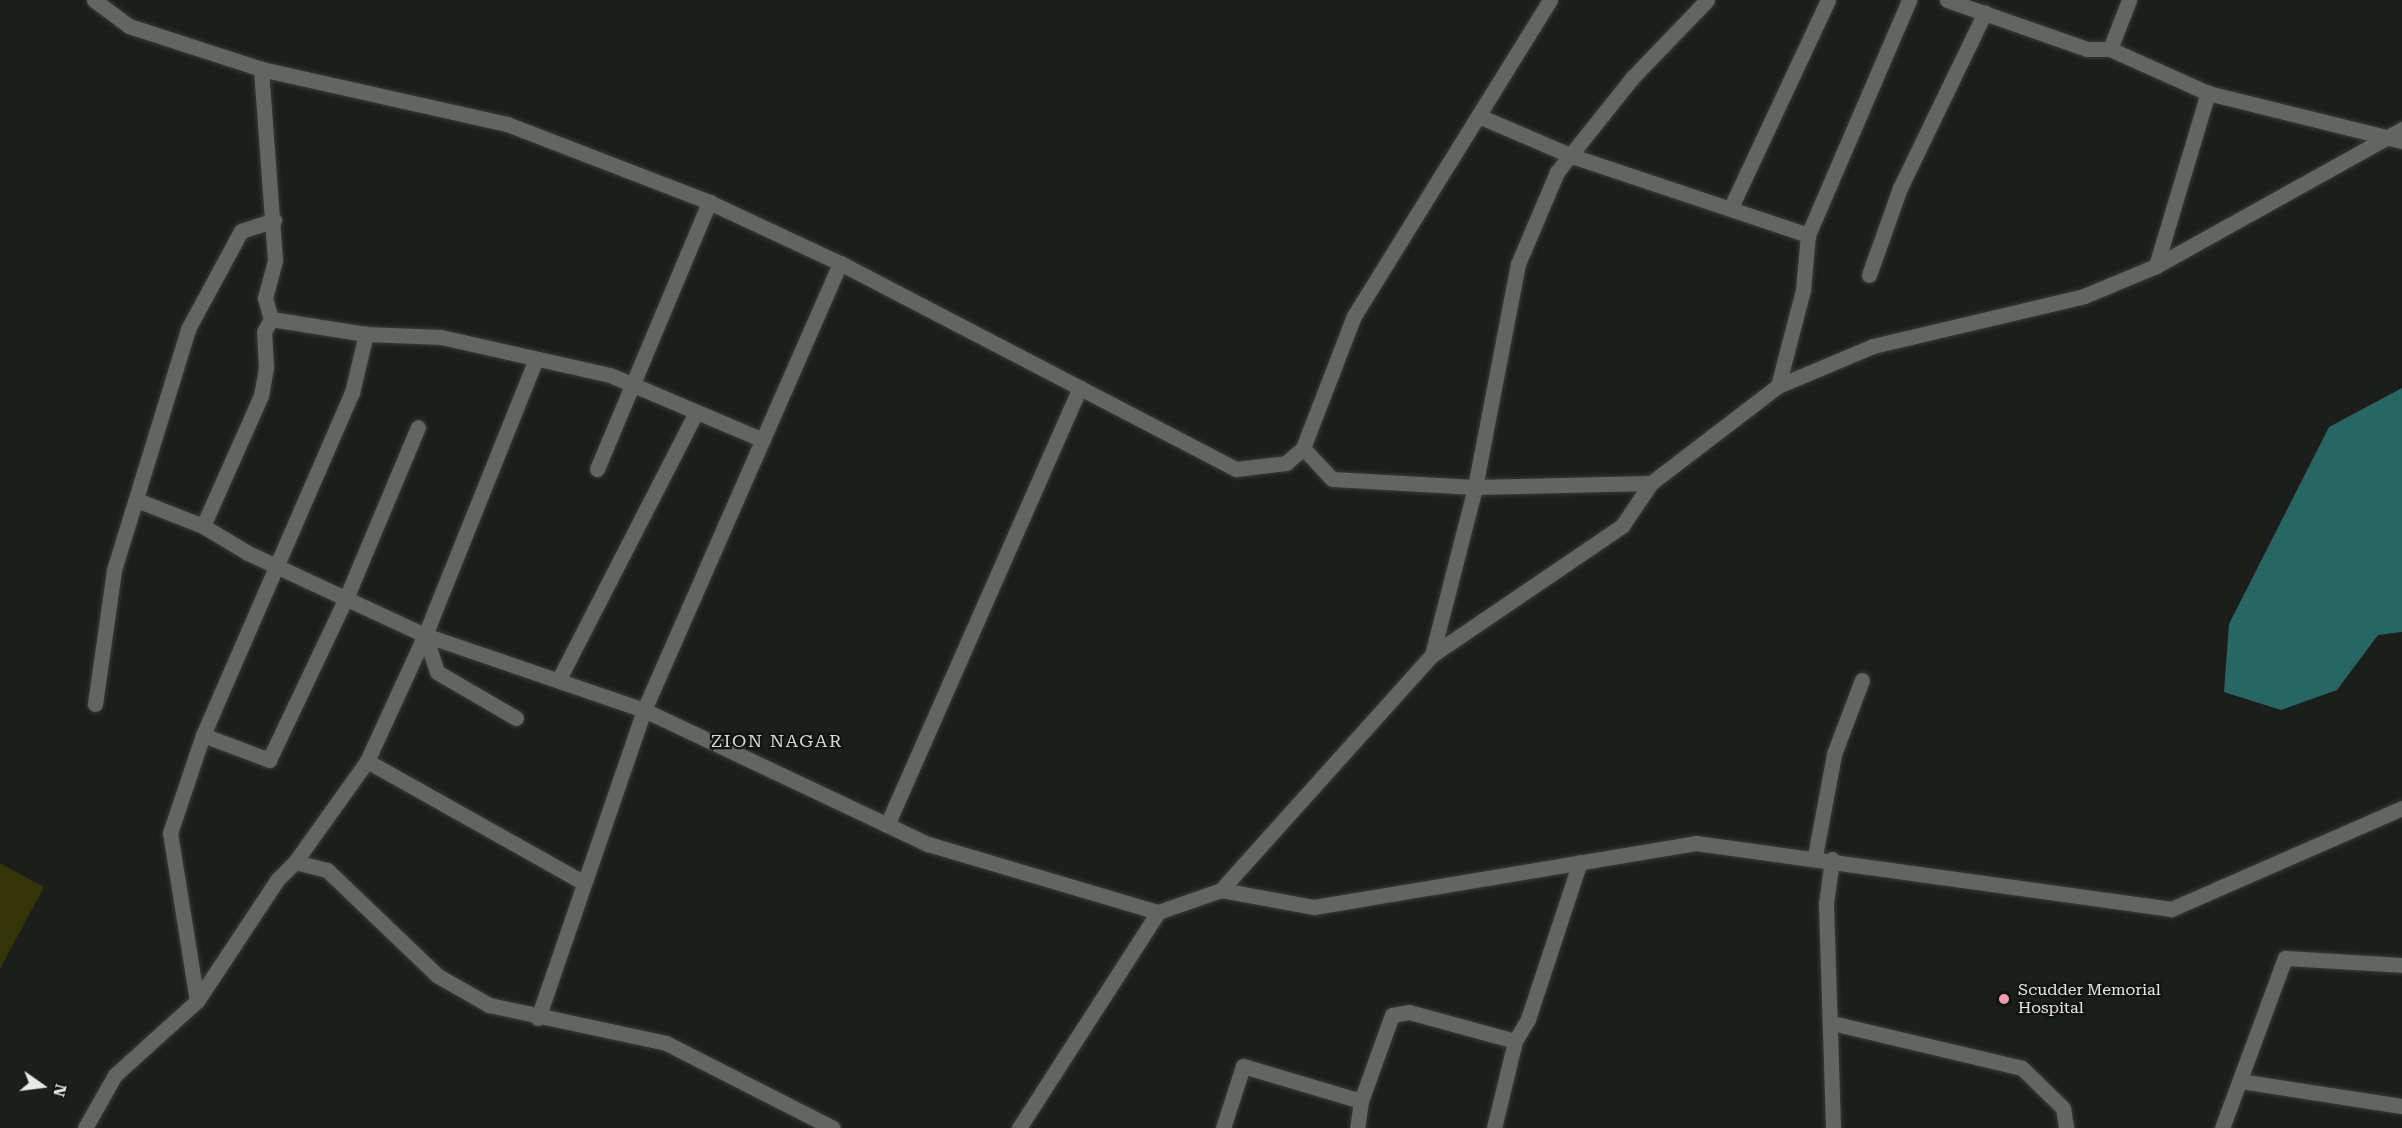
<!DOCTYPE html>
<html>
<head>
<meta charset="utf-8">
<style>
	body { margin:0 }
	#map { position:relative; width:2402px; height:1128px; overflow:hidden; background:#1b1e1a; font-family:"Roboto Serif",serif }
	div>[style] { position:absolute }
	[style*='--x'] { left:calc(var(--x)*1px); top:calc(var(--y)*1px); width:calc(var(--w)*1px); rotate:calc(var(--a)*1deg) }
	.water>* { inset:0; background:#286664 }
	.building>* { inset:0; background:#333508 }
	.roads { filter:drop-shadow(0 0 2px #383a36) drop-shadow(0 0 2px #383a36) }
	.minor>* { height:15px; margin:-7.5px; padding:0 7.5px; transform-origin:7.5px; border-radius:7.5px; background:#626561 }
	.dots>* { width:16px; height:16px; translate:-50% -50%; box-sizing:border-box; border:3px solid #121411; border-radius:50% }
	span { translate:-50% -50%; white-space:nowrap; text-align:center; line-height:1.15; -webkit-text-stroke:4.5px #121411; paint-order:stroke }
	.poi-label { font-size:16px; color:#e7e9e6 }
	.left { translate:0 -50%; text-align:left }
	.neighbourhood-label { font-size:18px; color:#d7dbd6; letter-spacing:1.5px }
	.north { position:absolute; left:12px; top:1056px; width:60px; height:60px; -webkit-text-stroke:4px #121411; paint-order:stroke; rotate:104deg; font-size:16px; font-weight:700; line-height:24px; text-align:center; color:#e7e9e6 }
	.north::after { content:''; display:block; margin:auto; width:21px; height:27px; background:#e7e9e6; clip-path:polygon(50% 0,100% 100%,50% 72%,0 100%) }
</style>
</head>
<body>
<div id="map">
	<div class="water">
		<div style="clip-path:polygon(2402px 388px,2402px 632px,2378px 635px,2337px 690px,2281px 710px,2224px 692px,2229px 624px,2329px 427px)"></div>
	</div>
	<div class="building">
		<div style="clip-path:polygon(0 863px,44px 887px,0 969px)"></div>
	</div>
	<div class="roads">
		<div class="minor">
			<div style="--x:94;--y:0;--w:44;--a:36.6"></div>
			<div style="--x:129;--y:26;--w:139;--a:18"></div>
			<div style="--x:261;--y:69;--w:252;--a:12.6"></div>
			<div style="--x:507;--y:124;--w:217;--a:21.1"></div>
			<div style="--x:709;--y:202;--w:145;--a:25"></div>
			<div style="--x:840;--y:263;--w:446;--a:27.5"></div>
			<div style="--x:1236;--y:469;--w:50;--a:-6.8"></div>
			<div style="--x:1286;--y:463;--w:23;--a:-41"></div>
			<div style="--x:1303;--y:448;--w:142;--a:-68.9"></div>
			<div style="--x:1354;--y:316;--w:372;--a:-58.2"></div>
			<div style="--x:1947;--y:0;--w:148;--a:19.3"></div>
			<div style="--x:2087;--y:49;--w:23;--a:0"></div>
			<div style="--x:2110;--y:49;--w:107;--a:24.2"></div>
			<div style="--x:2208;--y:93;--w:200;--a:13.9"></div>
			<div style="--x:2110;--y:49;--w:53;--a:-68.8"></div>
			<div style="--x:1481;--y:117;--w:99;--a:23.2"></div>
			<div style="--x:1572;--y:156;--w:249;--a:18.5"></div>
			<div style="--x:1732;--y:205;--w:226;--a:-64.9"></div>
			<div style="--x:2156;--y:266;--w:181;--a:-73.3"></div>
			<div style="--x:1869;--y:275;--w:92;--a:-70.4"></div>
			<div style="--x:1900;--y:188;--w:195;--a:-64.2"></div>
			<div style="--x:271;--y:319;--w:96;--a:9"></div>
			<div style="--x:366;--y:334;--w:75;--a:2.3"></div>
			<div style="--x:441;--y:337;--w:173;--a:12.7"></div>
			<div style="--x:610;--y:375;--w:166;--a:23"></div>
			<div style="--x:1778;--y:386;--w:99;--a:-75.4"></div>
			<div style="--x:1803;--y:290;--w:55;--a:-84.8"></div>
			<div style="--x:1808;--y:235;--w:256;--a:-66.7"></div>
			<div style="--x:1303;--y:448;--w:42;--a:46.9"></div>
			<div style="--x:1332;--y:479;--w:143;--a:3.2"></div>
			<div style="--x:1475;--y:487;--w:176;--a:-1.3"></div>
			<div style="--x:597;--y:469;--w:290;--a:-67.2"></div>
			<div style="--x:139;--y:501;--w:69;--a:21.3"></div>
			<div style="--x:203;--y:526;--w:52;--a:31"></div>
			<div style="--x:248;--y:553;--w:195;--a:24.9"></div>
			<div style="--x:425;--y:635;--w:231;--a:18.9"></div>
			<div style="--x:644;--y:710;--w:314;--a:25.3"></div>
			<div style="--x:928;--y:844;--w:240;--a:16.5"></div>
			<div style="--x:203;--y:526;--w:142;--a:-66"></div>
			<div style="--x:261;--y:396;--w:28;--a:-80"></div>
			<div style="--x:266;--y:368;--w:36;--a:-93"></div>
			<div style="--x:264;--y:332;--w:15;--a:-62"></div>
			<div style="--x:271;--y:319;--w:22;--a:-106"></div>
			<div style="--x:265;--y:298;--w:39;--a:-75"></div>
			<div style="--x:275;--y:260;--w:192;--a:-94.2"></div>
			<div style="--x:1432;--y:655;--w:173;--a:-75.6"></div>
			<div style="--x:1475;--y:487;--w:227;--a:-79.1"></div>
			<div style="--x:1518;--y:264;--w:100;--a:-67"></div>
			<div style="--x:1557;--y:172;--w:120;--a:-51.4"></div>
			<div style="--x:1632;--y:78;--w:108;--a:-46.1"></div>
			<div style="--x:559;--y:679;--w:298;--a:-62.8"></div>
			<div style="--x:95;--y:704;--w:135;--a:-81.9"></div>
			<div style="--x:114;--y:570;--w:252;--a:-72.9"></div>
			<div style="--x:188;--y:329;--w:111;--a:-61.6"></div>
			<div style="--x:241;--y:231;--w:35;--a:-18"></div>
			<div style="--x:516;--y:718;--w:91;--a:-149.8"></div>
			<div style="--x:437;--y:672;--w:39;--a:-108"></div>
			<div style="--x:425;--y:635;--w:297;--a:-68.1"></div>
			<div style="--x:203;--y:735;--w:71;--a:20.7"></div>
			<div style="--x:269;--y:760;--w:182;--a:-64.6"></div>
			<div style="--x:347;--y:596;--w:183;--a:-67.2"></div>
			<div style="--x:367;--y:761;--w:249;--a:29.3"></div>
			<div style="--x:887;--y:825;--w:478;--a:-66.2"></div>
			<div style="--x:1815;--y:856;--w:104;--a:-79.4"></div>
			<div style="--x:1834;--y:754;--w:79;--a:-69.3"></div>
			<div style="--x:1832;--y:859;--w:45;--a:97.6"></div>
			<div style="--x:1826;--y:904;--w:224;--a:88.2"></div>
			<div style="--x:295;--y:862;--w:124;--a:-54.5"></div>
			<div style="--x:367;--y:761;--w:139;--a:-65.3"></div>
			<div style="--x:1221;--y:890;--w:95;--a:10.4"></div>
			<div style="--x:1314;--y:907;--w:387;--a:-9.5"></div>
			<div style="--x:1696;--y:843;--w:480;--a:7.9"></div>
			<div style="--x:2171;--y:909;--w:252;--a:-23.6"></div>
			<div style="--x:197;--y:1001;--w:170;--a:-99.1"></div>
			<div style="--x:170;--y:833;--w:103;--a:-71.4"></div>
			<div style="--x:203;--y:735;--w:373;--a:-66.5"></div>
			<div style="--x:352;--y:393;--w:61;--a:-76.7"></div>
			<div style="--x:538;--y:1018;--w:326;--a:-71"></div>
			<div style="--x:644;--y:710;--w:488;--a:-66.3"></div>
			<div style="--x:1832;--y:1023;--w:195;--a:13.3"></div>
			<div style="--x:2022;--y:1068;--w:57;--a:44.3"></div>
			<div style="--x:2063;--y:1108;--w:20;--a:81"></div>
			<div style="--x:2240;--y:1081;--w:164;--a:8.8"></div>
			<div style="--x:1361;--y:1101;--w:91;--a:-70.2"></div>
			<div style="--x:1392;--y:1015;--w:17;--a:-10"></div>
			<div style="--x:1409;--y:1012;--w:110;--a:15.3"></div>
			<div style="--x:85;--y:1128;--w:61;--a:-60.5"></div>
			<div style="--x:115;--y:1075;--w:110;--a:-42.1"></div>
			<div style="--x:197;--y:1001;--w:145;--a:-56.5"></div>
			<div style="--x:277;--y:880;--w:25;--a:-45"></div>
			<div style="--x:295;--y:862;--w:33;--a:14"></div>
			<div style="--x:327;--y:870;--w:153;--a:43.7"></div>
			<div style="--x:438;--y:976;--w:59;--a:29.6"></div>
			<div style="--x:489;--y:1005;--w:181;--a:12.1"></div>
			<div style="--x:666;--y:1043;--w:187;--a:27"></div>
			<div style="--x:1019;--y:1128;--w:257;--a:-57.2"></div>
			<div style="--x:1158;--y:912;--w:67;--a:-19.2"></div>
			<div style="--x:1221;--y:890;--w:316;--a:-48.1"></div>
			<div style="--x:1432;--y:655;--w:230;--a:-34.2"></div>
			<div style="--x:1622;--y:526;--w:52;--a:-56"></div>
			<div style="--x:1651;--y:483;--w:160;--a:-37.4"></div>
			<div style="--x:1778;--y:386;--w:103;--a:-22.8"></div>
			<div style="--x:1873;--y:346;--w:217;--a:-13.3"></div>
			<div style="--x:2084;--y:296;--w:78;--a:-22.6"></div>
			<div style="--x:2156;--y:266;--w:282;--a:-29.1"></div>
			<div style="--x:1223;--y:1128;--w:65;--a:-72.1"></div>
			<div style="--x:1243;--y:1066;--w:123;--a:16.5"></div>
			<div style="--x:1361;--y:1101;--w:27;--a:98"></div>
			<div style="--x:1494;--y:1128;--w:89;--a:-76.4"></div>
			<div style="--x:1515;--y:1041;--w:26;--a:-59"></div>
			<div style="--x:1528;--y:1019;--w:165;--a:-71.7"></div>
			<div style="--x:2222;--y:1128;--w:181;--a:-69.7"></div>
			<div style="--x:2285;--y:958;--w:117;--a:3.4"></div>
		</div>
	</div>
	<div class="dots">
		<div style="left:2004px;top:999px;background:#f29aaf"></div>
	</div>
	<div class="poi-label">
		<span class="left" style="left:2018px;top:999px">Scudder Memorial<br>Hospital</span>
	</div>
	<div class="neighbourhood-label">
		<span style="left:777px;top:741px">ZION NAGAR</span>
	</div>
	<div class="north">N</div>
</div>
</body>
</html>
